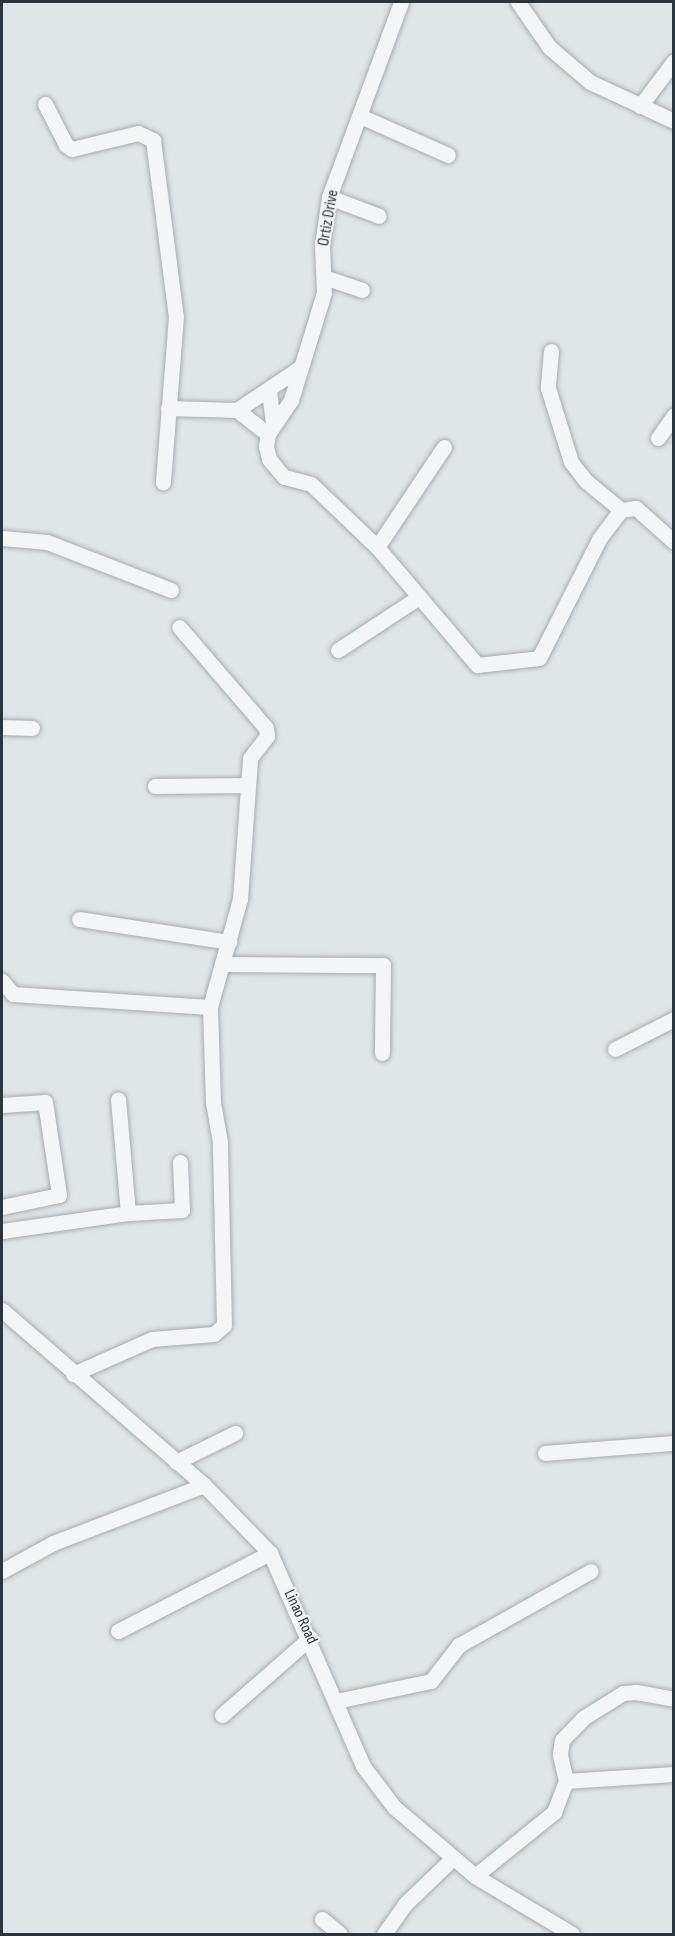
<!DOCTYPE html>
<html>
<head>
<meta charset="utf-8">
<style>
	body { margin:0 }
	#map { position:relative; width:675px; height:1936px; overflow:hidden; background:#e0e5e8; font-family:"Sofia Sans Condensed",sans-serif }
	div>[style] { position:absolute }
	[style*='--x'] { left:calc(var(--x)*1px); top:calc(var(--y)*1px); width:calc(var(--w)*1px); rotate:calc(var(--a)*1deg) }
	.roads { filter:drop-shadow(0 0 2px #a6adb2) drop-shadow(0 0 2px #a6adb2) }
	.minor>* { height:15px; margin:-7.5px; padding:0 7.5px; transform-origin:7.5px; border-radius:7.5px; background:#f3f5f7 }
	span { translate:-50% -50%; white-space:nowrap; text-align:center; line-height:1.15; -webkit-text-stroke:4.5px #f0f3f6; paint-order:stroke }
	.street-label { font-size:16px; color:#2a353e }
	.frame { position:absolute; inset:0; border:3px solid #2a353e; pointer-events:none }
</style>
</head>
<body>
<div id="map">
	<div class="roads">
		<div class="minor">
			<div style="--x:518;--y:2;--w:55;--a:55.4"></div>
			<div style="--x:549;--y:47;--w:54;--a:40.5"></div>
			<div style="--x:590;--y:82;--w:93;--a:24.9"></div>
			<div style="--x:45;--y:104;--w:46;--a:62.9"></div>
			<div style="--x:66;--y:145;--w:7;--a:34"></div>
			<div style="--x:72;--y:149;--w:68;--a:-13.6"></div>
			<div style="--x:138;--y:133;--w:17;--a:25"></div>
			<div style="--x:153;--y:140;--w:177;--a:82.6"></div>
			<div style="--x:176;--y:316;--w:167;--a:94.5"></div>
			<div style="--x:640;--y:106;--w:56;--a:-52.9"></div>
			<div style="--x:360;--y:116;--w:96;--a:23.9"></div>
			<div style="--x:329;--y:197;--w:53;--a:20.8"></div>
			<div style="--x:324;--y:277;--w:40;--a:18.9"></div>
			<div style="--x:551;--y:351;--w:37;--a:95"></div>
			<div style="--x:548;--y:388;--w:77;--a:72.7"></div>
			<div style="--x:571;--y:462;--w:24;--a:52"></div>
			<div style="--x:586;--y:481;--w:45;--a:39.6"></div>
			<div style="--x:269;--y:391;--w:35;--a:83"></div>
			<div style="--x:168;--y:408;--w:69;--a:1.7"></div>
			<div style="--x:237;--y:410;--w:39;--a:38"></div>
			<div style="--x:237;--y:410;--w:77;--a:-33.9"></div>
			<div style="--x:658;--y:438;--w:28;--a:-55"></div>
			<div style="--x:444;--y:447;--w:120;--a:123.8"></div>
			<div style="--x:377;--y:547;--w:155;--a:49.7"></div>
			<div style="--x:477;--y:665;--w:62;--a:-6.4"></div>
			<div style="--x:539;--y:658;--w:133;--a:-63.2"></div>
			<div style="--x:599;--y:539;--w:36;--a:-53"></div>
			<div style="--x:621;--y:510;--w:15;--a:-8"></div>
			<div style="--x:636;--y:508;--w:51;--a:41.8"></div>
			<div style="--x:2;--y:538;--w:45;--a:5.1"></div>
			<div style="--x:47;--y:542;--w:133;--a:21.2"></div>
			<div style="--x:377;--y:547;--w:91;--a:-136.3"></div>
			<div style="--x:311;--y:484;--w:28;--a:-165"></div>
			<div style="--x:284;--y:477;--w:23;--a:-130"></div>
			<div style="--x:269;--y:459;--w:13;--a:-103"></div>
			<div style="--x:266;--y:446;--w:12;--a:-81"></div>
			<div style="--x:268;--y:434;--w:41;--a:-55.9"></div>
			<div style="--x:291;--y:400;--w:112;--a:-72.9"></div>
			<div style="--x:324;--y:293;--w:48;--a:-92.4"></div>
			<div style="--x:322;--y:245;--w:49;--a:-81.7"></div>
			<div style="--x:329;--y:197;--w:208;--a:-69.7"></div>
			<div style="--x:338;--y:650;--w:97;--a:-33.2"></div>
			<div style="--x:2;--y:727;--w:30;--a:2"></div>
			<div style="--x:155;--y:786;--w:93;--a:-0.6"></div>
			<div style="--x:79;--y:919;--w:152;--a:8.7"></div>
			<div style="--x:225;--y:964;--w:158;--a:0.4"></div>
			<div style="--x:383;--y:965;--w:88;--a:90.7"></div>
			<div style="--x:2;--y:981;--w:17;--a:50"></div>
			<div style="--x:13;--y:994;--w:197;--a:3.8"></div>
			<div style="--x:615;--y:1049;--w:66;--a:-27"></div>
			<div style="--x:2;--y:1105;--w:43;--a:-4"></div>
			<div style="--x:45;--y:1102;--w:94;--a:81.4"></div>
			<div style="--x:59;--y:1195;--w:58;--a:168.1"></div>
			<div style="--x:128;--y:1213;--w:54;--a:-3.2"></div>
			<div style="--x:182;--y:1210;--w:48;--a:-92.4"></div>
			<div style="--x:2;--y:1231;--w:127;--a:-8.1"></div>
			<div style="--x:128;--y:1213;--w:114;--a:-95"></div>
			<div style="--x:2;--y:1310;--w:267;--a:40.9"></div>
			<div style="--x:204;--y:1485;--w:95;--a:45.9"></div>
			<div style="--x:270;--y:1553;--w:232;--a:66.4"></div>
			<div style="--x:363;--y:1766;--w:51;--a:52.9"></div>
			<div style="--x:394;--y:1807;--w:106;--a:40.4"></div>
			<div style="--x:475;--y:1876;--w:113;--a:30.9"></div>
			<div style="--x:73;--y:1374;--w:86;--a:-23.9"></div>
			<div style="--x:152;--y:1339;--w:62;--a:-4.6"></div>
			<div style="--x:214;--y:1334;--w:13;--a:-42"></div>
			<div style="--x:224;--y:1325;--w:183;--a:-91.3"></div>
			<div style="--x:220;--y:1142;--w:40;--a:-100"></div>
			<div style="--x:213;--y:1103;--w:96;--a:-91.8"></div>
			<div style="--x:210;--y:1007;--w:112;--a:-74.5"></div>
			<div style="--x:240;--y:899;--w:141;--a:-85.9"></div>
			<div style="--x:250;--y:758;--w:28;--a:-52"></div>
			<div style="--x:267;--y:736;--w:8;--a:-97"></div>
			<div style="--x:266;--y:728;--w:133;--a:-130.7"></div>
			<div style="--x:545;--y:1453;--w:128;--a:-4.5"></div>
			<div style="--x:176;--y:1462;--w:66;--a:-26.2"></div>
			<div style="--x:2;--y:1571;--w:58;--a:-28.8"></div>
			<div style="--x:53;--y:1543;--w:162;--a:-21"></div>
			<div style="--x:118;--y:1631;--w:171;--a:-27.2"></div>
			<div style="--x:336;--y:1701;--w:97;--a:-11.9"></div>
			<div style="--x:431;--y:1681;--w:46;--a:-52.1"></div>
			<div style="--x:459;--y:1645;--w:151;--a:-29.3"></div>
			<div style="--x:222;--y:1715;--w:117;--a:-41.2"></div>
			<div style="--x:566;--y:1781;--w:28;--a:-103"></div>
			<div style="--x:560;--y:1754;--w:14;--a:-82"></div>
			<div style="--x:562;--y:1740;--w:30;--a:-46"></div>
			<div style="--x:583;--y:1718;--w:47;--a:-32"></div>
			<div style="--x:623;--y:1693;--w:13;--a:-4"></div>
			<div style="--x:636;--y:1692;--w:39;--a:10"></div>
			<div style="--x:475;--y:1876;--w:102;--a:-39"></div>
			<div style="--x:554;--y:1812;--w:33;--a:-69"></div>
			<div style="--x:566;--y:1781;--w:108;--a:-3.7"></div>
			<div style="--x:322;--y:1919;--w:23;--a:40"></div>
			<div style="--x:384;--y:1934;--w:37;--a:-55"></div>
			<div style="--x:405;--y:1904;--w:65;--a:-43.8"></div>
		</div>
	</div>
	<div class="street-label">
		<span style="left:329px;top:218px;rotate:-80deg">Ortiz Drive</span>
		<span style="left:300px;top:1617px;rotate:65deg">Linao Road</span>
	</div>
	<div class="frame"></div>
</div>
</body>
</html>
